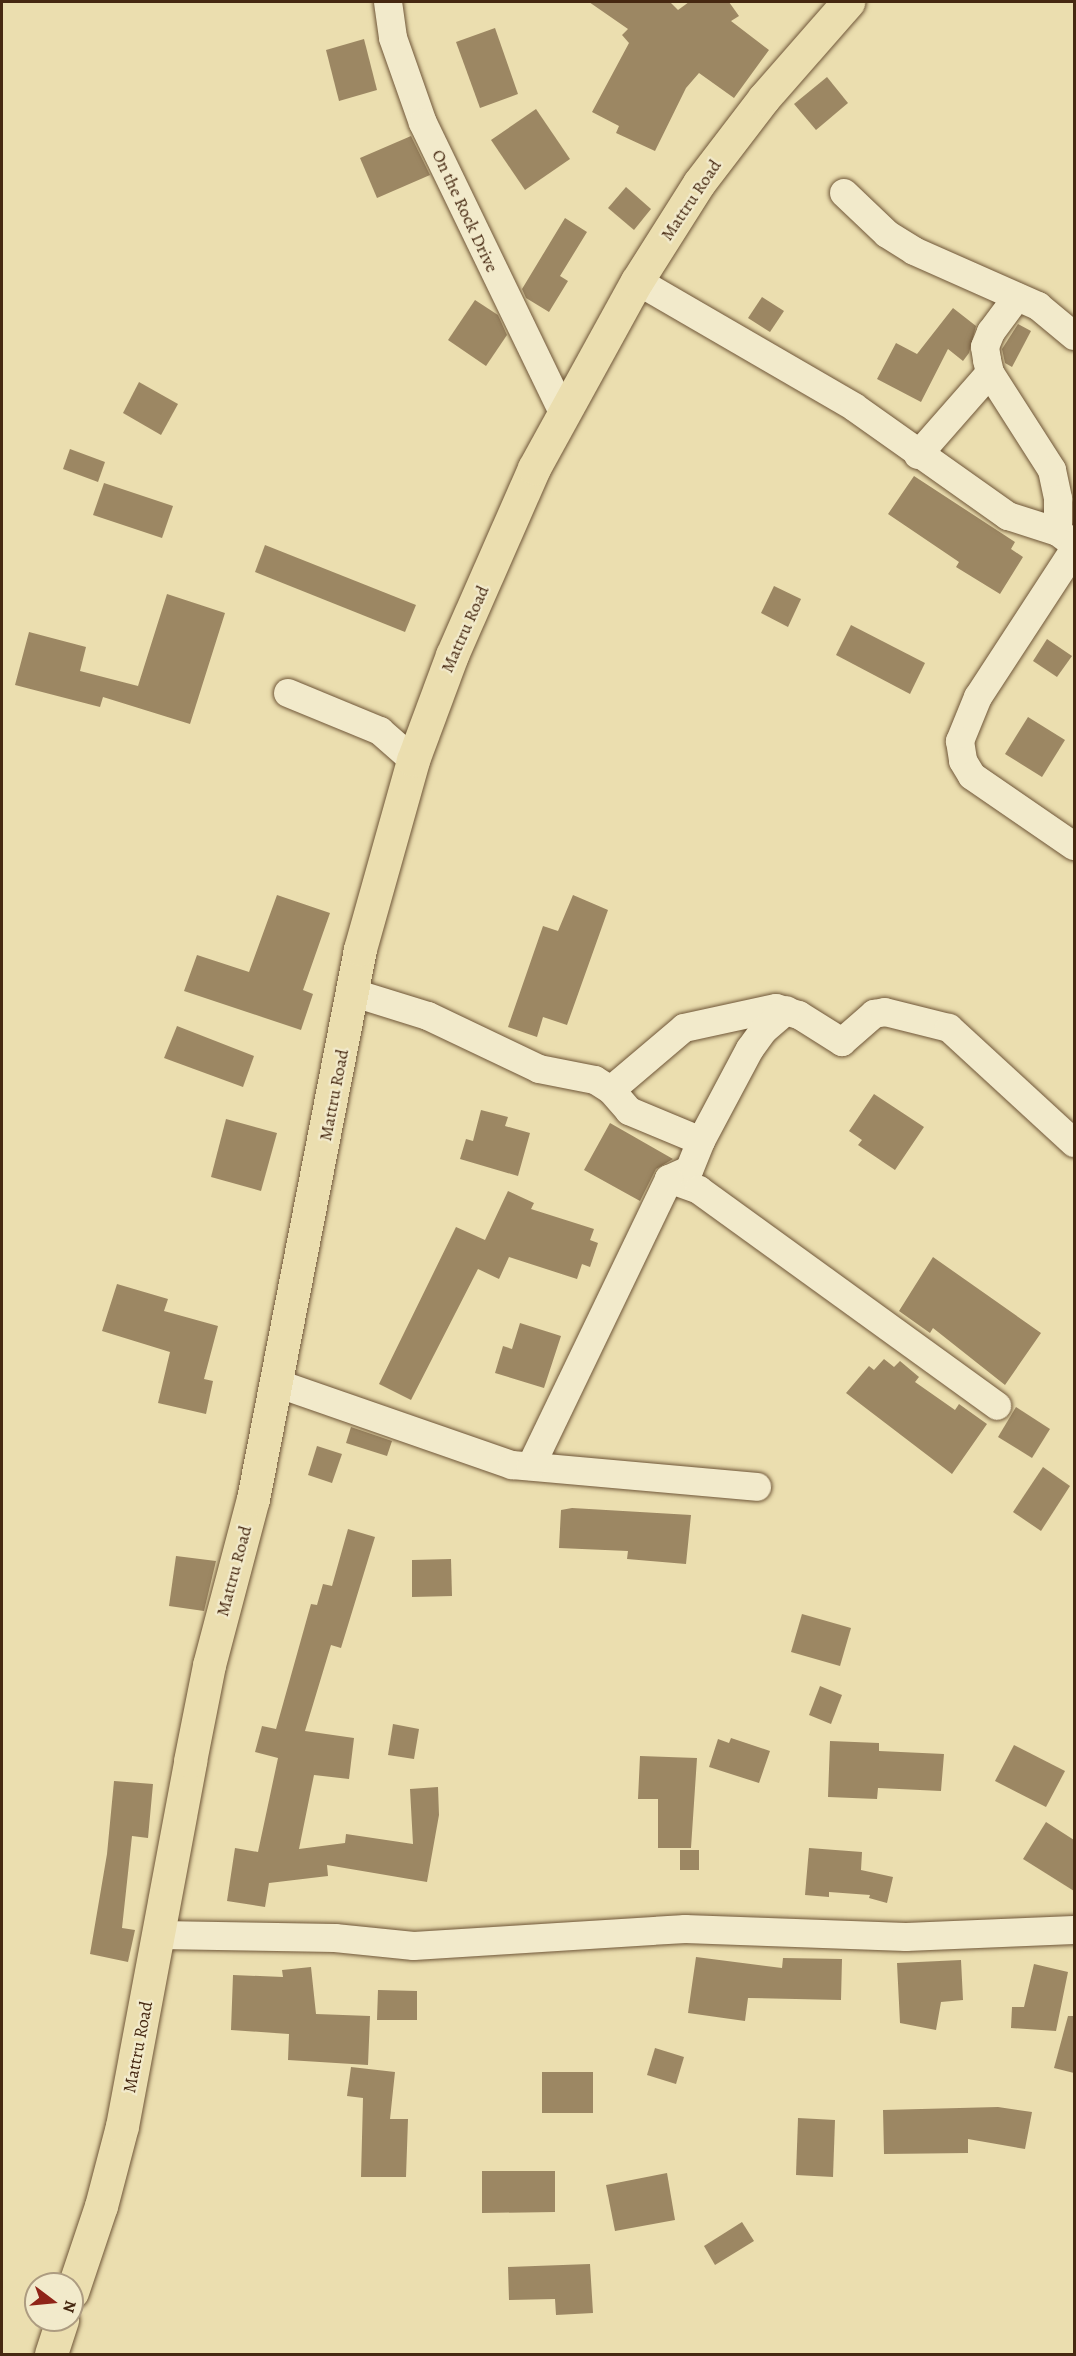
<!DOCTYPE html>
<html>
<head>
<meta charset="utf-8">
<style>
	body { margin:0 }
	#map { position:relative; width:1076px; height:2356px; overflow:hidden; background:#ebdeaf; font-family:Alegreya,serif }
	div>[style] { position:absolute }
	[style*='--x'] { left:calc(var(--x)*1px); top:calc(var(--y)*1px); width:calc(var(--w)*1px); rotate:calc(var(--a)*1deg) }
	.building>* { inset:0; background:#9c8763 }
	.roads { filter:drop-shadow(0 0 2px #6f5638) drop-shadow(0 0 2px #6f5638) }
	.minor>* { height:28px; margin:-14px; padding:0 14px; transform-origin:14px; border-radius:14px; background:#f2eacb }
	.major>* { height:33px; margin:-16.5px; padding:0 16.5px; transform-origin:16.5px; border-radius:16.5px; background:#ebdeaf }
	span { translate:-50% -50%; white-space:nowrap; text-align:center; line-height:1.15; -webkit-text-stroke:4.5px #f2eacb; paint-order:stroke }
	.street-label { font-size:18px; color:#462811 }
	.frame { position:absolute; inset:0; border:3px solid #462811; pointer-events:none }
	.north { position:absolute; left:24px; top:2272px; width:60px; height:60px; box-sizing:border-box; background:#f2eacb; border:2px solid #ad9c81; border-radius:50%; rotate:106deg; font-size:16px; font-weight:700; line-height:24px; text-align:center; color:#462811 }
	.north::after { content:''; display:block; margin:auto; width:21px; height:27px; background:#8f2418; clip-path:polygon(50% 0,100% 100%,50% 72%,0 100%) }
</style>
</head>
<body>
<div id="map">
	<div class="building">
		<div style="clip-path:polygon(589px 2px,670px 2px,678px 10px,689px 2px,729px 2px,739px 16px,731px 21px,769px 50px,734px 98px,699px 73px,686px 88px,655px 151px,616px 133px,619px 126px,592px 112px,629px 43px,622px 35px,628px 29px)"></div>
		<div style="clip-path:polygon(495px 28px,518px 94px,480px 108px,456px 42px)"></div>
		<div style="clip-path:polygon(364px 39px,377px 90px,339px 101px,326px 50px)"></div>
		<div style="clip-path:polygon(827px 77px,848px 103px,816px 130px,794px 104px)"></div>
		<div style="clip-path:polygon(536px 109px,570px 159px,525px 190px,491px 140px)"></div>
		<div style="clip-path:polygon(411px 136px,430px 175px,377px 198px,360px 158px)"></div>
		<div style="clip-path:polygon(626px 187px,651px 209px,634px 230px,608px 208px)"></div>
		<div style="clip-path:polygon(565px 218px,587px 232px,560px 276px,568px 281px,549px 312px,526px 298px,522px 289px)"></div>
		<div style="clip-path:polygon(762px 297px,784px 311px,770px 332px,748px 318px)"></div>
		<div style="clip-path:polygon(475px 300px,498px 315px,507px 335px,486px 366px,448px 340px)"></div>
		<div style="clip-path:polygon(953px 308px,976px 326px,969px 353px,963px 361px,948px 349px,921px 402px,877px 379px,896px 343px,917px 354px)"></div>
		<div style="clip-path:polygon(1018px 324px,1031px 331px,1012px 367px,1005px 363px,1002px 349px)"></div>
		<div style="clip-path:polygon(139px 382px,178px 404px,161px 435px,123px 413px)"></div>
		<div style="clip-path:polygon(70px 449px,105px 462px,98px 482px,63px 469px)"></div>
		<div style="clip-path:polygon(914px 476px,1015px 542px,1011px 549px,1023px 557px,1000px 594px,956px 567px,959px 562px,888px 514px)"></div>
		<div style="clip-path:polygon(104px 483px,173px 506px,162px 538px,93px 515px)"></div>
		<div style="clip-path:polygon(265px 545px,416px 605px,405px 632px,255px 572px)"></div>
		<div style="clip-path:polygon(774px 586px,801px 599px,788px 627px,761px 613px)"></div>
		<div style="clip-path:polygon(167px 594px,225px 613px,190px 724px,103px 697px,100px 707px,15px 685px,29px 632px,86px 647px,80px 671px,138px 686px)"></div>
		<div style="clip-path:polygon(851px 625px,925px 663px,910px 694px,836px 655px)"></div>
		<div style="clip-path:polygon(1047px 639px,1072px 656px,1057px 677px,1033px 661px)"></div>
		<div style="clip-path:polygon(1028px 717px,1065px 740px,1042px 777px,1005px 754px)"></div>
		<div style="clip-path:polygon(277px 895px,330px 913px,303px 990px,313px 994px,301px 1030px,184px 991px,197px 955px,249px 972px)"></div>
		<div style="clip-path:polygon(573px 895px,608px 910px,567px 1025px,543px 1017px,537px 1037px,508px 1027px,543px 926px,558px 931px)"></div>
		<div style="clip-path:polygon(177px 1026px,254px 1056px,243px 1087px,164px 1058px)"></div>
		<div style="clip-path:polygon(874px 1094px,924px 1127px,895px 1170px,858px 1145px,862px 1140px,849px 1131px)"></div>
		<div style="clip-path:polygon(481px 1110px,508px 1117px,505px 1126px,530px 1133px,518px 1176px,460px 1159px,466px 1139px,473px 1141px)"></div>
		<div style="clip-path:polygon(226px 1119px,277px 1133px,261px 1191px,211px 1177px)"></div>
		<div style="clip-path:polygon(610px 1123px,673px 1159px,656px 1169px,640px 1201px,584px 1170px)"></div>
		<div style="clip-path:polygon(508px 1191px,534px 1203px,531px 1209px,594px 1229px,590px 1240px,598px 1243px,590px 1267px,582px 1264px,577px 1279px,509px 1257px,499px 1279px,478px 1269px,411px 1400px,379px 1384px,456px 1227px,485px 1240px)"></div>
		<div style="clip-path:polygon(933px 1257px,1041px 1333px,1005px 1385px,933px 1328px,930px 1333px,899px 1311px)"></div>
		<div style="clip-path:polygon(117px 1284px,168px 1299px,164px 1311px,218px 1326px,204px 1379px,213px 1381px,206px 1414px,158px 1403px,170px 1352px,102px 1331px)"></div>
		<div style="clip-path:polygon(520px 1323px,561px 1336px,544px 1388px,495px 1373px,503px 1346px,512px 1349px)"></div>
		<div style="clip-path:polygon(884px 1359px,894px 1367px,900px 1361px,919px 1377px,915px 1382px,955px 1410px,959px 1404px,987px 1424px,952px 1474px,846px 1393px,869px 1366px,874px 1370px)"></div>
		<div style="clip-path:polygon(1016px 1407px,1050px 1429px,1032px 1458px,998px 1437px)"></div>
		<div style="clip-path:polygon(351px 1427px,392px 1441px,387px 1456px,346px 1443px)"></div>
		<div style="clip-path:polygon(317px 1446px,342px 1454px,332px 1483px,308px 1475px)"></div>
		<div style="clip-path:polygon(1043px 1467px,1070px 1486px,1041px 1531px,1013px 1512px)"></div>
		<div style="clip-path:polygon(572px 1508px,691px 1515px,686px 1564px,627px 1559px,628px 1551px,559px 1548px,561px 1510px)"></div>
		<div style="clip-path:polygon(348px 1529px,375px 1537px,341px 1648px,331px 1645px,305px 1731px,354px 1738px,349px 1779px,314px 1775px,299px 1849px,345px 1843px,346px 1834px,413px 1844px,410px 1789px,438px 1787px,439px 1815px,427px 1882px,327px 1865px,328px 1876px,269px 1883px,265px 1907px,227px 1901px,235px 1848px,258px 1852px,278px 1758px,255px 1752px,262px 1726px,276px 1729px,311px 1604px,317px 1605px,323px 1584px,332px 1586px)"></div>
		<div style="clip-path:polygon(176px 1556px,216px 1561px,204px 1611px,169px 1606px)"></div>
		<div style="clip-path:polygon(451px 1559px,452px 1596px,412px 1597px,412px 1560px)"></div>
		<div style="clip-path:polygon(802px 1614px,851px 1628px,840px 1666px,791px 1652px)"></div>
		<div style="clip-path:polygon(820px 1686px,842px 1695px,831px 1724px,809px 1715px)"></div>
		<div style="clip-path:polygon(393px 1724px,419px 1729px,414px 1759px,388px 1755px)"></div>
		<div style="clip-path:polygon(731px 1738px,770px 1751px,759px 1783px,709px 1767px,718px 1739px,729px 1743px)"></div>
		<div style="clip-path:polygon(830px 1741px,879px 1743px,879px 1751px,944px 1754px,941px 1791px,878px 1788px,877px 1799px,828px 1797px)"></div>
		<div style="clip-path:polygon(1014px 1745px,1065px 1771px,1046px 1807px,995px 1781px)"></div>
		<div style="clip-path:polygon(640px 1756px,697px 1758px,691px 1848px,658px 1848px,658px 1799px,638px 1799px)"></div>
		<div style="clip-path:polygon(114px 1781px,153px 1784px,148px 1838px,132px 1836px,122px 1928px,135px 1930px,128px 1962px,90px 1954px,107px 1854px)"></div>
		<div style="clip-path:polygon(1046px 1822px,1074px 1840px,1074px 1891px,1023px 1859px)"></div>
		<div style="clip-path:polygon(809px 1848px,862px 1852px,861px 1870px,893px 1877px,887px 1903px,869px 1898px,870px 1895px,829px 1892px,829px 1897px,805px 1895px)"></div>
		<div style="clip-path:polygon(680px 1850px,699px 1850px,699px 1870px,680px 1870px)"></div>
		<div style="clip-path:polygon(696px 1957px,782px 1968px,783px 1958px,842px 1959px,841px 2000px,748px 1998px,745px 2021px,688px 2013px)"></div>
		<div style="clip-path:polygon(961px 1960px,963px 2000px,941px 2002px,936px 2030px,900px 2023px,897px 1963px)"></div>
		<div style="clip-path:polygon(1034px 1964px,1068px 1972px,1056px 2031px,1011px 2028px,1012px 2007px,1024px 2007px)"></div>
		<div style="clip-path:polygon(311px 1967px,316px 2014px,370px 2016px,368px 2065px,288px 2060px,289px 2034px,231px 2030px,233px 1975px,283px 1977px,282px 1970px)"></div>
		<div style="clip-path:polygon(378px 1990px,417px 1991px,417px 2020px,377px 2020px)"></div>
		<div style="clip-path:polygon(1068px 2016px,1074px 2016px,1074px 2073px,1054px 2068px)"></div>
		<div style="clip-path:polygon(655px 2048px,684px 2057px,676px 2084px,647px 2075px)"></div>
		<div style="clip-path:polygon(351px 2067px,395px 2072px,390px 2119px,408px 2119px,406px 2177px,361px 2177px,363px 2098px,347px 2096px)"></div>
		<div style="clip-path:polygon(542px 2072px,593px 2072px,593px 2113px,542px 2113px)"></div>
		<div style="clip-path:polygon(998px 2107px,1032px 2112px,1025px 2149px,968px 2139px,968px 2153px,884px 2154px,883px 2110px)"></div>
		<div style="clip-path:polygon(798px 2118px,835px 2120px,833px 2177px,796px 2175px)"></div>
		<div style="clip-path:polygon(482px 2171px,555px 2171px,555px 2212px,482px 2213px)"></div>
		<div style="clip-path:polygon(667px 2173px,675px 2220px,615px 2231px,606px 2185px)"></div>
		<div style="clip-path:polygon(742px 2222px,754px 2241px,715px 2265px,704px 2246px)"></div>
		<div style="clip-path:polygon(590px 2264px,593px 2313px,556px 2315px,555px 2299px,509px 2300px,508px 2267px)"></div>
	</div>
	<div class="roads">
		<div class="minor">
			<div style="--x:388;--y:2;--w:36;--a:82"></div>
			<div style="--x:393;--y:38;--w:90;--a:70.6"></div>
			<div style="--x:423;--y:123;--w:322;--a:64.2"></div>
			<div style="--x:844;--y:193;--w:59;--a:43.6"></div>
			<div style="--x:887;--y:234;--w:32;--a:32"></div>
			<div style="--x:914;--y:251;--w:136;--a:23.9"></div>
			<div style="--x:1038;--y:306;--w:47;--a:39.8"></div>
			<div style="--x:637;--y:281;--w:251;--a:30.1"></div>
			<div style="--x:854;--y:407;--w:189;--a:35.3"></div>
			<div style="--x:1008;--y:516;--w:52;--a:17.7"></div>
			<div style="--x:1058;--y:532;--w:20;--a:37"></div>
			<div style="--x:1017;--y:297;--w:44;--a:126.6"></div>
			<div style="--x:991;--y:332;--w:16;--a:112"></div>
			<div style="--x:985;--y:347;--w:13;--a:81"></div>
			<div style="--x:987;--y:360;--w:13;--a:77"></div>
			<div style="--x:990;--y:373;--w:115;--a:57.4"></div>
			<div style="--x:1052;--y:470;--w:30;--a:78"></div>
			<div style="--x:1058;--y:499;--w:33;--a:90"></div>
			<div style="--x:918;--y:455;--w:109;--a:-48.7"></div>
			<div style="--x:1074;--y:550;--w:176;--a:123.1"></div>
			<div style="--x:978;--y:697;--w:48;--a:112.2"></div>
			<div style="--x:960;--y:741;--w:20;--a:81"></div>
			<div style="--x:963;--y:761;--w:17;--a:59"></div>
			<div style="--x:972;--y:776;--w:124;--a:34.5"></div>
			<div style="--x:288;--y:693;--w:100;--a:22.4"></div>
			<div style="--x:380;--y:731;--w:44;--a:41.3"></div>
			<div style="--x:354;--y:993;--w:77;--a:17.3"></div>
			<div style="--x:428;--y:1016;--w:123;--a:25.5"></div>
			<div style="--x:539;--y:1069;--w:57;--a:11.1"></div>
			<div style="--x:595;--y:1080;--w:19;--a:32"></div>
			<div style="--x:611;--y:1090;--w:96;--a:-40.3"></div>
			<div style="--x:684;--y:1028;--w:94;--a:-12.3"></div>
			<div style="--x:776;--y:1008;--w:24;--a:17"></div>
			<div style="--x:799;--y:1015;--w:51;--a:32.1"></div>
			<div style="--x:842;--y:1042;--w:43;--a:-41.2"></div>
			<div style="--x:874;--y:1014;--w:11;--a:-10"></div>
			<div style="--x:885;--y:1012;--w:66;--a:14"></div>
			<div style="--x:949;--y:1028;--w:170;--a:42.6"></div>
			<div style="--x:611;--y:1090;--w:28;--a:49"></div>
			<div style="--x:629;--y:1111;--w:78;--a:22.6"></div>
			<div style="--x:701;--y:1141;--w:31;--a:112"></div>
			<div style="--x:689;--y:1170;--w:22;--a:156"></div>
			<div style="--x:669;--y:1179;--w:32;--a:20"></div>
			<div style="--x:699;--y:1190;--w:368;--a:35.9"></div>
			<div style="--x:701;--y:1141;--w:104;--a:-62"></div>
			<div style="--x:750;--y:1049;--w:24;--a:-54"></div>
			<div style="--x:764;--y:1030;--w:30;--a:-41"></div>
			<div style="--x:276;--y:1383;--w:250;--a:19.2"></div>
			<div style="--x:512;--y:1465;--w:246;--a:5.1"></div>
			<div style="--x:531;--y:1466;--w:318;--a:-64.3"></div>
			<div style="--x:160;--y:1935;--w:175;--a:1"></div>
			<div style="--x:335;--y:1938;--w:79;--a:5.8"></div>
			<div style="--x:414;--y:1946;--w:272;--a:-3.6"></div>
			<div style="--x:685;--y:1929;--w:221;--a:2.1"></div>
			<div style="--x:906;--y:1937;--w:168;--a:-2.4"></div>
		</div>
		<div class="major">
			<div style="--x:72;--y:2292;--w:91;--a:-71.4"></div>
			<div style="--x:101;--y:2206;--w:83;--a:-75.3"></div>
			<div style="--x:122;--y:2126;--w:371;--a:-79.4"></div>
			<div style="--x:190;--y:1761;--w:98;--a:-78.8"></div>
			<div style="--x:209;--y:1665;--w:172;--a:-75.2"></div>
			<div style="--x:253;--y:1499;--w:560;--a:-78.99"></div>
			<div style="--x:360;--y:949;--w:196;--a:-74.3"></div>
			<div style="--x:413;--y:760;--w:112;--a:-69.6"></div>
			<div style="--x:452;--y:655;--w:204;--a:-66.3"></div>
			<div style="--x:534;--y:468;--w:213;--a:-61.2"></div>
			<div style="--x:637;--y:281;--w:116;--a:-57.7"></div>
			<div style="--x:699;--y:183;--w:107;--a:-52.6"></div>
			<div style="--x:764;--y:98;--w:128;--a:-48.8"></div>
			<div style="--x:51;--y:2354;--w:36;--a:-72"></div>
		</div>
	</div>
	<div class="street-label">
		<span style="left:691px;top:200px;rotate:-56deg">Mattru Road</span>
		<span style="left:465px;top:211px;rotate:65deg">On the Rock Drive</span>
		<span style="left:465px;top:629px;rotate:-66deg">Mattru Road</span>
		<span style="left:334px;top:1095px;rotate:-79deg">Mattru Road</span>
		<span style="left:234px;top:1571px;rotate:-75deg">Mattru Road</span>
		<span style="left:138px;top:2047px;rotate:-79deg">Mattru Road</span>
	</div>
	<div class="frame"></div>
	<div class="north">N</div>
</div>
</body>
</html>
